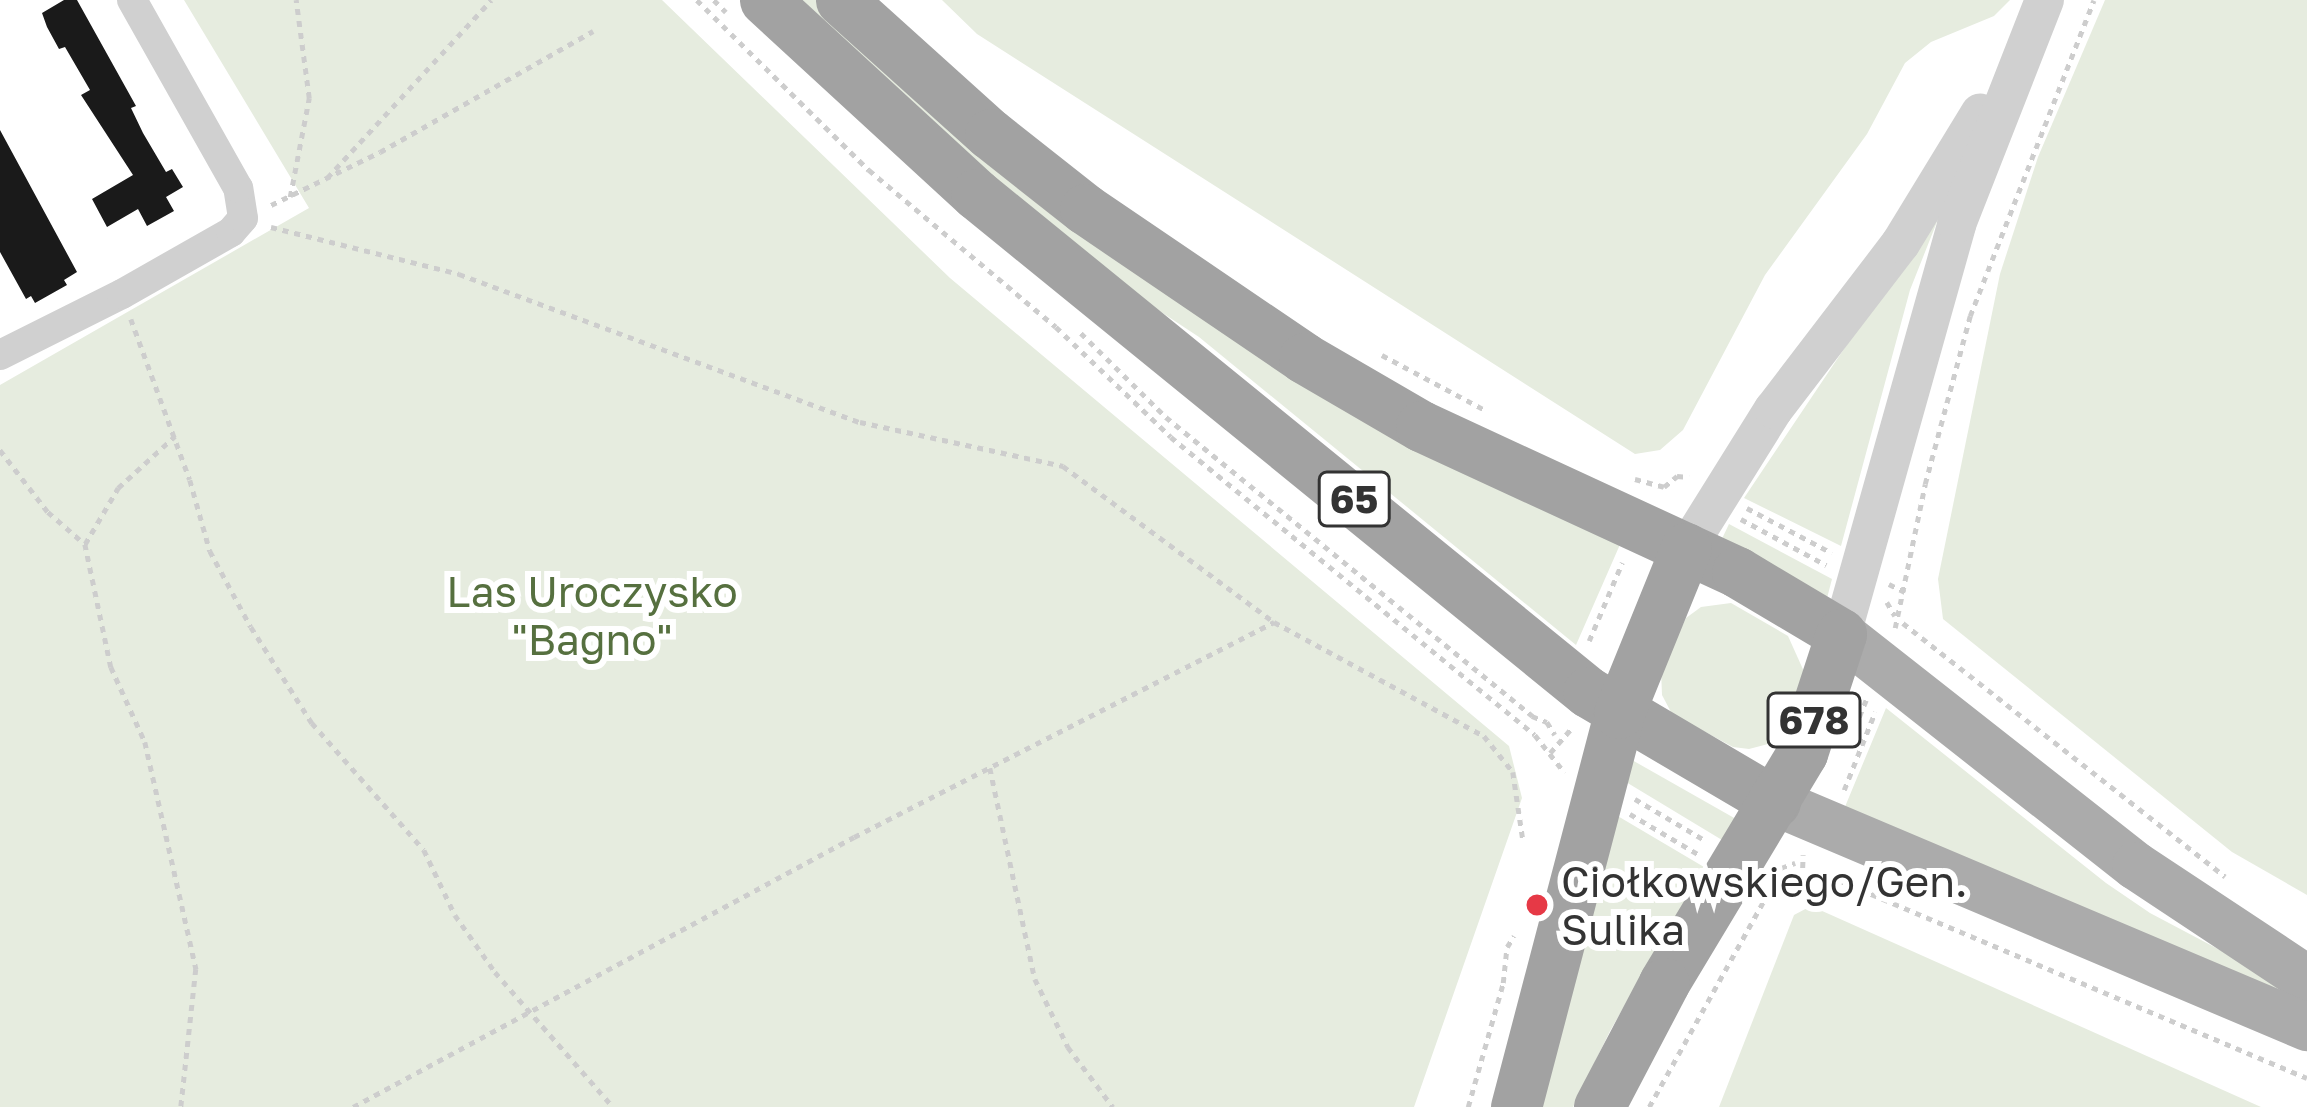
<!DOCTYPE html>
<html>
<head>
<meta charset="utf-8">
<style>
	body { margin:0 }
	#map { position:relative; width:2307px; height:1107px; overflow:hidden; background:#fff; font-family:"Golos Text",sans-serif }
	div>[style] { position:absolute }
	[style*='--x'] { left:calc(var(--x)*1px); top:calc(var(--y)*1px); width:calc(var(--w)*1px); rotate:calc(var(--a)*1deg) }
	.green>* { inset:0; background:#e6ecdf }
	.building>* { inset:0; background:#1a1a1a }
	.path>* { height:4.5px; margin-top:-2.25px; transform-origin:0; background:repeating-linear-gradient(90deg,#cdcdcd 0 6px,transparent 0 12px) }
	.minor>* { height:30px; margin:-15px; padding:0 15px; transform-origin:15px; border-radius:15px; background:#d0d0d0 }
	.tertiary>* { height:39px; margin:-19.5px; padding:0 19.5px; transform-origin:19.5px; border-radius:19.5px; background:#d0d0d0 }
	.primary>* { height:48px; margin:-24px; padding:0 24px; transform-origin:24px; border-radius:24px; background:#ababab }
	.trunk>* { height:51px; margin:-25.5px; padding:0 25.5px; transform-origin:25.5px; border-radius:25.5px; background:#a2a2a2 }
	.dots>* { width:33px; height:33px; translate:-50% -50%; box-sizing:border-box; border:6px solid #fff; border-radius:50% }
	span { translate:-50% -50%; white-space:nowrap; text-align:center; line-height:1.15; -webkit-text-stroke:12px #fff; paint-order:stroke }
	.shield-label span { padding:3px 9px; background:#fff; border:3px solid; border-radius:9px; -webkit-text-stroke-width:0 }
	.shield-label { font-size:39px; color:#333; font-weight:700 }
	.park-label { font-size:42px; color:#56703f }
	.poi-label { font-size:42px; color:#333 }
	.left { translate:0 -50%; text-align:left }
</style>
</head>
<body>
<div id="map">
	<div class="green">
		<div style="clip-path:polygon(184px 0,662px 0,950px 278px,1509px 746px,1522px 798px,1414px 1107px,0 1107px,0 385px,309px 208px)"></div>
		<div style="clip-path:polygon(793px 0,818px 0,850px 33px,1622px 540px,1576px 645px,1199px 337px,1102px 273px)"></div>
		<div style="clip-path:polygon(942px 0,2010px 0,1994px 16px,1931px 42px,1905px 63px,1867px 134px,1765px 275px,1683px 430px,1660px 450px,1635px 454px,977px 34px)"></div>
		<div style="clip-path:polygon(2105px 0,2307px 0,2307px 895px,2232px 852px,1943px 619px,1938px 579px,2000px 274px,2038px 157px)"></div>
		<div style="clip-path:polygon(1948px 194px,1910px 290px,1841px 546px,1744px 498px)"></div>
		<div style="clip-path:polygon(1729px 524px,1832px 579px,1826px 602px,1719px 545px)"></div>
		<div style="clip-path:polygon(1731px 603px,1788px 636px,1806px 676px,1783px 732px,1768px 744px,1749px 749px,1733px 747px,1672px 714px,1662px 695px,1661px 670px,1686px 618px,1701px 607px)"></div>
		<div style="clip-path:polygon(1886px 708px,2106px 883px,2150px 913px,2307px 996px,2307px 1009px,1842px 814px)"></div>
		<div style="clip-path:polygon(1632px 760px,1736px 819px,1722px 840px,1626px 782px)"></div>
		<div style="clip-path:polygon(1616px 815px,1704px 867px,1610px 1031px,1573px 1107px,1538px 1107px)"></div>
		<div style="clip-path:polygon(1811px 906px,2261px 1107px,1719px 1107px,1794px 915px)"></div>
	</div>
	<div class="building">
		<div style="clip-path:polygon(64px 0,77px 0,136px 106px,131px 108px,143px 133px,166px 172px,172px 169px,183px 187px,166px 197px,174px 211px,147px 226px,138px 209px,107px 227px,92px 199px,133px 175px,81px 95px,90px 90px,65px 47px,59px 49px,47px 27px,42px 13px)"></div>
		<div style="clip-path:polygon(0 130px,77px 272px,64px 280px,67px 285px,35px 303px,31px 296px,26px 299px,0 252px)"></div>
	</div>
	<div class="path">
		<div style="--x:697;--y:0;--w:242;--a:44.7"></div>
		<div style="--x:869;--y:170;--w:244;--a:40"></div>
		<div style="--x:1056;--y:327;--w:159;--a:43.7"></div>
		<div style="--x:1171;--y:437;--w:470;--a:39.3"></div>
		<div style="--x:1535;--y:735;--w:48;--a:51.7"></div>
		<div style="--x:714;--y:0;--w:17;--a:45"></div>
		<div style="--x:327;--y:178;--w:242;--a:-47.3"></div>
		<div style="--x:290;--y:197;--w:101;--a:-79.1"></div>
		<div style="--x:309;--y:98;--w:99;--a:-97.6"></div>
		<div style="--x:271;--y:205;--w:121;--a:-25.9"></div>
		<div style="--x:380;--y:152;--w:245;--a:-29.6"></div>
		<div style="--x:271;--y:227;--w:194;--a:14"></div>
		<div style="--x:459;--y:274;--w:427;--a:20.3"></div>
		<div style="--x:860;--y:422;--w:208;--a:12.2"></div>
		<div style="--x:1063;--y:466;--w:262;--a:36.5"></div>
		<div style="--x:1274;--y:622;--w:239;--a:28.5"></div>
		<div style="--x:1484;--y:736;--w:46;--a:51.1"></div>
		<div style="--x:1513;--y:772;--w:69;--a:81.6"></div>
		<div style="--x:131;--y:319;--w:171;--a:69.9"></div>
		<div style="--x:190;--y:480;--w:74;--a:74.3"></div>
		<div style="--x:210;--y:551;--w:86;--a:61.7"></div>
		<div style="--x:251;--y:627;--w:114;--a:57.6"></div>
		<div style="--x:312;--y:723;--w:169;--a:48.6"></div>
		<div style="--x:424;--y:850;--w:72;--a:64.5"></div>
		<div style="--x:455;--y:915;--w:70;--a:54.9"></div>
		<div style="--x:495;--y:972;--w:179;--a:48.8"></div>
		<div style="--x:1081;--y:333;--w:120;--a:44.7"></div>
		<div style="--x:1166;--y:417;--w:473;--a:39.2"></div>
		<div style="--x:1532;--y:716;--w:16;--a:22"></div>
		<div style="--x:1547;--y:722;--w:15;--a:58"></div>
		<div style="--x:1382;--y:355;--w:115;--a:28.1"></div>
		<div style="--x:0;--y:450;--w:78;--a:52.3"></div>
		<div style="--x:48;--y:512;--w:49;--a:40.9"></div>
		<div style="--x:85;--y:544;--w:126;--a:78.1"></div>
		<div style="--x:111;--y:667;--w:82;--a:65.6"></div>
		<div style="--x:145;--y:742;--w:233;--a:77.3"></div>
		<div style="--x:196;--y:969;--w:139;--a:96.2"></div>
		<div style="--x:1635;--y:479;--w:30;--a:15"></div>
		<div style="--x:1664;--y:487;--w:17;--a:-40"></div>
		<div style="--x:1677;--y:476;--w:12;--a:5"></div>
		<div style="--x:1747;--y:508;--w:96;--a:27.9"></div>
		<div style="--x:1741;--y:519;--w:97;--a:28.4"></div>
		<div style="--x:85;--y:544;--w:65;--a:-59.5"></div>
		<div style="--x:118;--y:488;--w:77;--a:-42.4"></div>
		<div style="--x:1889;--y:584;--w:18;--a:27"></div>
		<div style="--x:1887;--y:602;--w:16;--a:60"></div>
		<div style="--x:1903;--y:623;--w:410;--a:38.2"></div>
		<div style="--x:1895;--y:628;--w:147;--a:-78.2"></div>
		<div style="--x:1925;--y:484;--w:174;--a:-75"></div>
		<div style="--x:1970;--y:316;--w:339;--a:-68.6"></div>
		<div style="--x:1589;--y:641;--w:85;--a:-67.1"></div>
		<div style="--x:1850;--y:739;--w:42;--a:-67.7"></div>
		<div style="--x:1550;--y:753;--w:35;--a:-49"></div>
		<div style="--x:990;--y:768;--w:216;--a:78"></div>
		<div style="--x:1035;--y:979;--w:76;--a:64.1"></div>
		<div style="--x:1068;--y:1047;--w:75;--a:53.1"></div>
		<div style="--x:1844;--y:790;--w:84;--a:-68.3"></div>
		<div style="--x:1635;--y:799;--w:79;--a:30.5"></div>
		<div style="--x:1630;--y:814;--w:79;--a:30.5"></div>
		<div style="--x:1781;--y:868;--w:15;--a:-20"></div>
		<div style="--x:1802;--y:880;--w:25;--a:-88"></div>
		<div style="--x:1766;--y:889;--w:48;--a:-13.2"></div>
		<div style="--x:1813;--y:878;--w:25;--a:5"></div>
		<div style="--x:1838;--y:880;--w:509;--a:22.89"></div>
		<div style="--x:353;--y:1107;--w:569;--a:-28.32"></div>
		<div style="--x:854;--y:837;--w:472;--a:-27.1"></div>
		<div style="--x:1468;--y:1107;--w:129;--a:-74.2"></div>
		<div style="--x:1503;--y:983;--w:36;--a:-84"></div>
		<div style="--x:1507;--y:947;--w:13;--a:-58"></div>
		<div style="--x:1649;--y:1107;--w:243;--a:-60.9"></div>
	</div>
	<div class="minor">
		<div style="--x:0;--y:355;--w:136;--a:-26.6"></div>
		<div style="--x:122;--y:294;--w:125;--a:-29.6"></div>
		<div style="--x:231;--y:232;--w:18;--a:-49"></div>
		<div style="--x:243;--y:218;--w:30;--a:-99"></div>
		<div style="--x:238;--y:188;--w:216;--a:-119.4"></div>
	</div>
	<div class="tertiary">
		<div style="--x:1686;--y:548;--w:164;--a:-58"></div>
		<div style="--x:1773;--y:409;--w:209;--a:-52.6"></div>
		<div style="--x:1900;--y:243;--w:153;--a:-58.6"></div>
		<div style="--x:1841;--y:634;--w:426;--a:-74.3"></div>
		<div style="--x:1956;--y:224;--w:241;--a:-68.6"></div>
	</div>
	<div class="primary">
		<div style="--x:1841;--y:634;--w:375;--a:38.2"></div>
		<div style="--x:2136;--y:866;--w:205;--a:33.5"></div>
		<div style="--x:1775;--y:802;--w:578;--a:22.93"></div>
	</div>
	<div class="trunk">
		<div style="--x:765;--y:0;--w:287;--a:42.6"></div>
		<div style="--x:976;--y:194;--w:789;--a:39.14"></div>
		<div style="--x:1588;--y:692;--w:217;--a:30.5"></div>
		<div style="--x:841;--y:0;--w:200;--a:42"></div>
		<div style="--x:990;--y:134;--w:121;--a:38.3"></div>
		<div style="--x:1085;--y:209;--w:265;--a:34.2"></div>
		<div style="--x:1304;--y:358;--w:135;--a:30.2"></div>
		<div style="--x:1421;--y:426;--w:348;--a:24.8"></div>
		<div style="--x:1737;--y:572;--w:121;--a:30.8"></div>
		<div style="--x:1841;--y:634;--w:125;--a:108.1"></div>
		<div style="--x:1802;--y:753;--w:268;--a:121"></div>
		<div style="--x:1664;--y:983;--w:140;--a:117.7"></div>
		<div style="--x:1516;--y:1107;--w:407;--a:-75.3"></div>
		<div style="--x:1619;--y:713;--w:178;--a:-67.9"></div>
	</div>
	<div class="dots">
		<div style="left:1537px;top:905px;background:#e63946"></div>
	</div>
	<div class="shield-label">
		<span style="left:1354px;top:499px">65</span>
		<span style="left:1814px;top:720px">678</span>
	</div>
	<div class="park-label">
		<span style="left:592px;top:615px">Las Uroczysko<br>"Bagno"</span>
	</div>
	<div class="poi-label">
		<span class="left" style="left:1561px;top:905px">Ciołkowskiego/Gen.<br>Sulika</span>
	</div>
</div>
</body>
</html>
